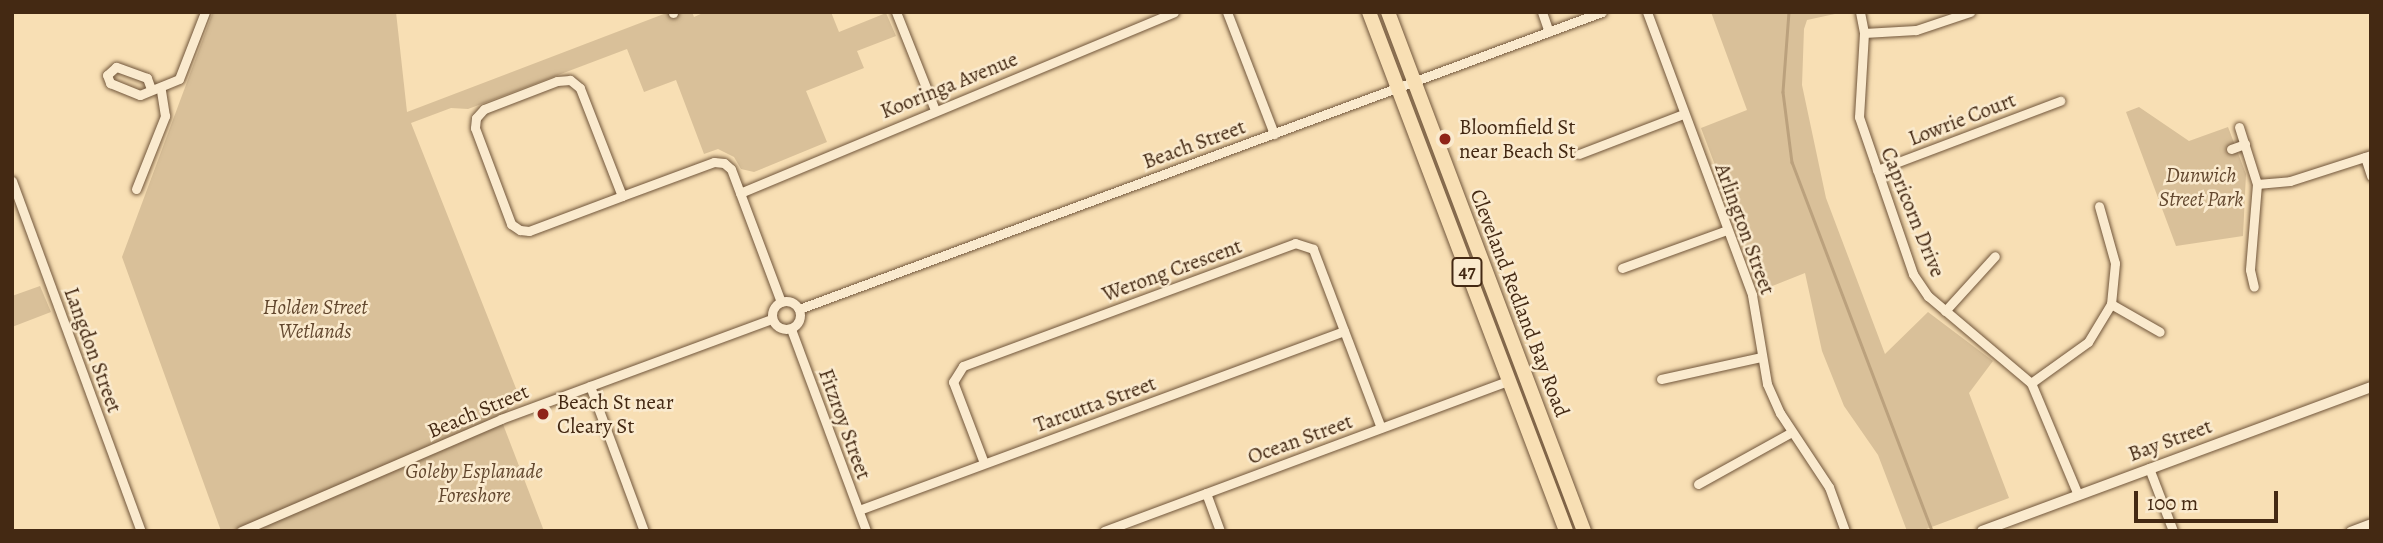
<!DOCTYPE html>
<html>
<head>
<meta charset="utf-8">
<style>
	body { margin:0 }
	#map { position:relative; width:2383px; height:543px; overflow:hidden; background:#f8dfb4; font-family:Alegreya,serif }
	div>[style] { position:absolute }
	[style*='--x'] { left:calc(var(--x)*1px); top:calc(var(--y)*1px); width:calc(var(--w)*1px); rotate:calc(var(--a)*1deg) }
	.green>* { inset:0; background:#d9c099 }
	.stream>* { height:2.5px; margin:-1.25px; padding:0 1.25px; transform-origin:1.25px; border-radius:1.25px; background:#bba17d }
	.roads { filter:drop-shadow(0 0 2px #71563b) drop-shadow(0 0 2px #71563b) }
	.minor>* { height:9px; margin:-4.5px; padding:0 4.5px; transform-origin:4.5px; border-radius:4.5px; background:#faeace }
	.minor>.ring { margin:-4.5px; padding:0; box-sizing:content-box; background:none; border:9px solid #faeace; border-radius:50% }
	.tertiary>* { height:10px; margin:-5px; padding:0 5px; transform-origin:5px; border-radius:5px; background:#faeace }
	.trunk>* { height:14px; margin:-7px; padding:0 7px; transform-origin:7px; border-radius:7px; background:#f8dfb4 }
	.dots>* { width:19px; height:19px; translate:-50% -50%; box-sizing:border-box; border:4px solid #faeace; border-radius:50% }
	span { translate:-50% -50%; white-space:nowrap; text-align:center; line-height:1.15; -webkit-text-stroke:5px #faeace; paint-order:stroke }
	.shield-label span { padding:2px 5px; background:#faeace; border:2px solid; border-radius:5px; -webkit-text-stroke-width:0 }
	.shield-label { font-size:19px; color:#442913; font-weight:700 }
	.street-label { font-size:21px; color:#442913 }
	.poi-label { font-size:21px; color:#442913 }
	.left { translate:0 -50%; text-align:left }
	.park-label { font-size:21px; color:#62472e; font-style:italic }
	.frame { position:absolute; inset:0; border:14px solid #442913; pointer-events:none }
	.scale { position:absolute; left:2134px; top:491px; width:144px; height:32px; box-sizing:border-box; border:4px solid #442913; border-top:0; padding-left:9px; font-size:21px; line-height:24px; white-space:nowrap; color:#442913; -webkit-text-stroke:5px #faeace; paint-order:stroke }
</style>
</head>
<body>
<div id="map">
	<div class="green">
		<div style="clip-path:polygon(213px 12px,396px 12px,407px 112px,669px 12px,692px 12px,694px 17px,705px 12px,831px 12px,839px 32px,886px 13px,896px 36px,857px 51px,864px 68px,806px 91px,827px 142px,754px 172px,741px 169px,734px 157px,718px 149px,704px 154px,676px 80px,644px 92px,627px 49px,468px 109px,451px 108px,411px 123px,519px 396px,501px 419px,544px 531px,221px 531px,122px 257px)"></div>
		<div style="clip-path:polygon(1711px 12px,1844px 12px,1807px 20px,1804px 29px,1802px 85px,1826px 198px,1885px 354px,1928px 312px,1993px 361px,1969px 393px,2009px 498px,1921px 531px,1907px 531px,1878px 455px,1844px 406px,1822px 351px,1805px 273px,1762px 290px,1701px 128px,1747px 110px)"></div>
		<div style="clip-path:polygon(2139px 107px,2189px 141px,2228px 127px,2246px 174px,2243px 236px,2176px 246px,2126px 112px)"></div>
		<div style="clip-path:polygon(40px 286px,51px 312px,12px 327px,12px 296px)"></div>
	</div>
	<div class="stream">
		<div style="--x:1789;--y:12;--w:80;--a:94.3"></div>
		<div style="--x:1783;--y:92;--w:71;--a:82.7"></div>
		<div style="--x:1792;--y:162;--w:395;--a:69.2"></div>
	</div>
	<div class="roads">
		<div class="minor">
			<div style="--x:673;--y:12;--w:1;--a:90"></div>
			<div style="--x:896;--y:12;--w:105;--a:68.3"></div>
			<div style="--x:1227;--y:12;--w:131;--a:68.9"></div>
			<div style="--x:1542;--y:12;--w:21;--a:71"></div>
			<div style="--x:1647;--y:12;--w:302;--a:69.6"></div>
			<div style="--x:1752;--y:295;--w:90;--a:80.4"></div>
			<div style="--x:1767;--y:384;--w:32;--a:66"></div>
			<div style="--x:1780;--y:413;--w:89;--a:56.5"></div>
			<div style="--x:1829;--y:487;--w:47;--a:70"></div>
			<div style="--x:1860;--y:12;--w:21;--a:79"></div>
			<div style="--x:1864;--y:33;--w:84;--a:93.4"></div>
			<div style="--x:1859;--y:117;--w:166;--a:71"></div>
			<div style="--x:1913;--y:274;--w:27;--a:56"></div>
			<div style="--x:1928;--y:296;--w:135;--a:40.2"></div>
			<div style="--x:2031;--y:383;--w:121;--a:67.2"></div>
			<div style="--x:1864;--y:33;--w:52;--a:-3.3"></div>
			<div style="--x:1916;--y:30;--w:57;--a:-18.4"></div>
			<div style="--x:151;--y:89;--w:12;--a:-110"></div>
			<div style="--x:147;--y:78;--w:33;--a:-160"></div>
			<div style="--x:116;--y:67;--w:12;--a:138"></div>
			<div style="--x:107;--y:75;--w:9;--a:69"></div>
			<div style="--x:110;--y:83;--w:32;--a:22"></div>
			<div style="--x:140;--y:95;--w:42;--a:-22.3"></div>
			<div style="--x:179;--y:79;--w:72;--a:-68.8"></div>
			<div style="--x:2239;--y:127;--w:60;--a:72.5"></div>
			<div style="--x:2257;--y:184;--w:86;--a:94.7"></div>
			<div style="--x:2250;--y:270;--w:17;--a:77"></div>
			<div style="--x:2231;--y:149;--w:15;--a:-20"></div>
			<div style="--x:1579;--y:154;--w:111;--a:-21"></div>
			<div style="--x:2365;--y:157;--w:20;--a:72"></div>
			<div style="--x:1877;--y:170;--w:196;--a:-20.7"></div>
			<div style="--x:12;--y:181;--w:373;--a:69.8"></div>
			<div style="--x:2257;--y:184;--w:33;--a:-5"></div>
			<div style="--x:2290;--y:181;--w:85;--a:-17.8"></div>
			<div style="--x:136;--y:189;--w:79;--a:-68.3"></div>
			<div style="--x:165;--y:116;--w:26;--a:-99"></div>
			<div style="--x:740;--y:193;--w:470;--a:-22.6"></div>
			<div style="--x:622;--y:196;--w:116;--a:-111.3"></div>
			<div style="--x:580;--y:88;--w:13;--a:-141"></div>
			<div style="--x:570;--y:80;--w:13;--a:176"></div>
			<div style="--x:557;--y:81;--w:78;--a:159"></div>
			<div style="--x:484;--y:109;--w:12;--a:132"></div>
			<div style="--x:476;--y:118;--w:10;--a:96"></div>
			<div style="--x:475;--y:128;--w:103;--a:69.4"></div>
			<div style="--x:511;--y:224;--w:11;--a:34"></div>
			<div style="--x:520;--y:230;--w:9;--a:6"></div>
			<div style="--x:529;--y:231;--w:99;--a:-20.6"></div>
			<div style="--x:622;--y:196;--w:98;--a:-20.3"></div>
			<div style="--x:714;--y:162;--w:10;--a:6"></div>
			<div style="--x:724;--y:163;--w:9;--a:41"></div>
			<div style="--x:731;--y:169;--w:142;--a:69.4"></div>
			<div style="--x:1622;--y:268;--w:112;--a:-19.9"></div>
			<div class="ring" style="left:772px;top:301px;width:19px;height:19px"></div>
			<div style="--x:2111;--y:304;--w:56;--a:29.7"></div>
			<div style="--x:799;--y:309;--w:856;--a:-20.3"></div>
			<div style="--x:1945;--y:311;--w:74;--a:-47.7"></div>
			<div style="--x:791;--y:329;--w:215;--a:69.6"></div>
			<div style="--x:1661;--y:379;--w:102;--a:-12.4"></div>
			<div style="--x:2031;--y:383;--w:70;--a:-35.7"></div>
			<div style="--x:2088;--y:342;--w:44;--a:-58.8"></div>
			<div style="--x:2111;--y:304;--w:41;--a:-84.4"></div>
			<div style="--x:2115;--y:263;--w:59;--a:-105.7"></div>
			<div style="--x:590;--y:386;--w:155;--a:69.6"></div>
			<div style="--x:984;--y:463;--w:87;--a:-110.9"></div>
			<div style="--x:953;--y:382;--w:19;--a:-58"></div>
			<div style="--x:963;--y:366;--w:354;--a:-20.3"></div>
			<div style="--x:1295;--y:243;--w:19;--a:18"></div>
			<div style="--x:1313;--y:249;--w:191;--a:69.2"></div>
			<div style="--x:2149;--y:468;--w:67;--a:69.1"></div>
			<div style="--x:1698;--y:484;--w:107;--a:-29"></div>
			<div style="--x:1206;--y:493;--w:40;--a:69.8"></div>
			<div style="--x:859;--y:510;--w:517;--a:-20.26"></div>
			<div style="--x:241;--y:531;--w:283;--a:-23.3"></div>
			<div style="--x:501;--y:419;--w:289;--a:-20.3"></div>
			<div style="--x:1104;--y:531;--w:432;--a:-20.4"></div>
			<div style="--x:2350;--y:531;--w:22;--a:-21"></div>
		</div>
		<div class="tertiary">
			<div style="--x:1982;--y:531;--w:415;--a:-20.3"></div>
		</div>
		<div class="trunk">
			<div style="--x:1369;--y:12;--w:555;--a:69.21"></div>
			<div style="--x:1388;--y:12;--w:555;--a:69.31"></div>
		</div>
	</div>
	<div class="dots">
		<div style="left:1445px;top:139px;background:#8f2418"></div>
		<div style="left:543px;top:414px;background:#8f2418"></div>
	</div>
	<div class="shield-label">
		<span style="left:1467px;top:272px">47</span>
	</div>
	<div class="street-label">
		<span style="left:949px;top:85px;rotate:-22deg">Kooringa Avenue</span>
		<span style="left:1962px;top:119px;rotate:-21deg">Lowrie Court</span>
		<span style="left:1194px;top:144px;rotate:-20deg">Beach Street</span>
		<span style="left:1913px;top:212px;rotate:68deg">Capricorn Drive</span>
		<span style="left:1745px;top:229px;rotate:70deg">Arlington Street</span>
		<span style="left:1172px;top:270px;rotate:-20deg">Werong Crescent</span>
		<span style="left:1520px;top:303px;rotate:69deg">Cleveland Redland Bay Road</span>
		<span style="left:93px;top:350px;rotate:70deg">Langdon Street</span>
		<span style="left:1095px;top:404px;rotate:-20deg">Tarcutta Street</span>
		<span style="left:478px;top:411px;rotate:-23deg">Beach Street</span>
		<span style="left:845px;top:424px;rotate:70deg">Fitzroy Street</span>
		<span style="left:1300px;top:439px;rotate:-20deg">Ocean Street</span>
		<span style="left:2170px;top:440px;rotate:-20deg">Bay Street</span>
	</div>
	<div class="poi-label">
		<span class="left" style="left:1459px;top:139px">Bloomfield St<br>near Beach St</span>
		<span class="left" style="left:557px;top:414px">Beach St near<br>Cleary St</span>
	</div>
	<div class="park-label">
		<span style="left:2201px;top:187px">Dunwich<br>Street Park</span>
		<span style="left:315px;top:319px">Holden Street<br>Wetlands</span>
		<span style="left:474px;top:483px">Goleby Esplanade<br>Foreshore</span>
	</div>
	<div class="frame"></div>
	<div class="scale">100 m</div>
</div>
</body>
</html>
